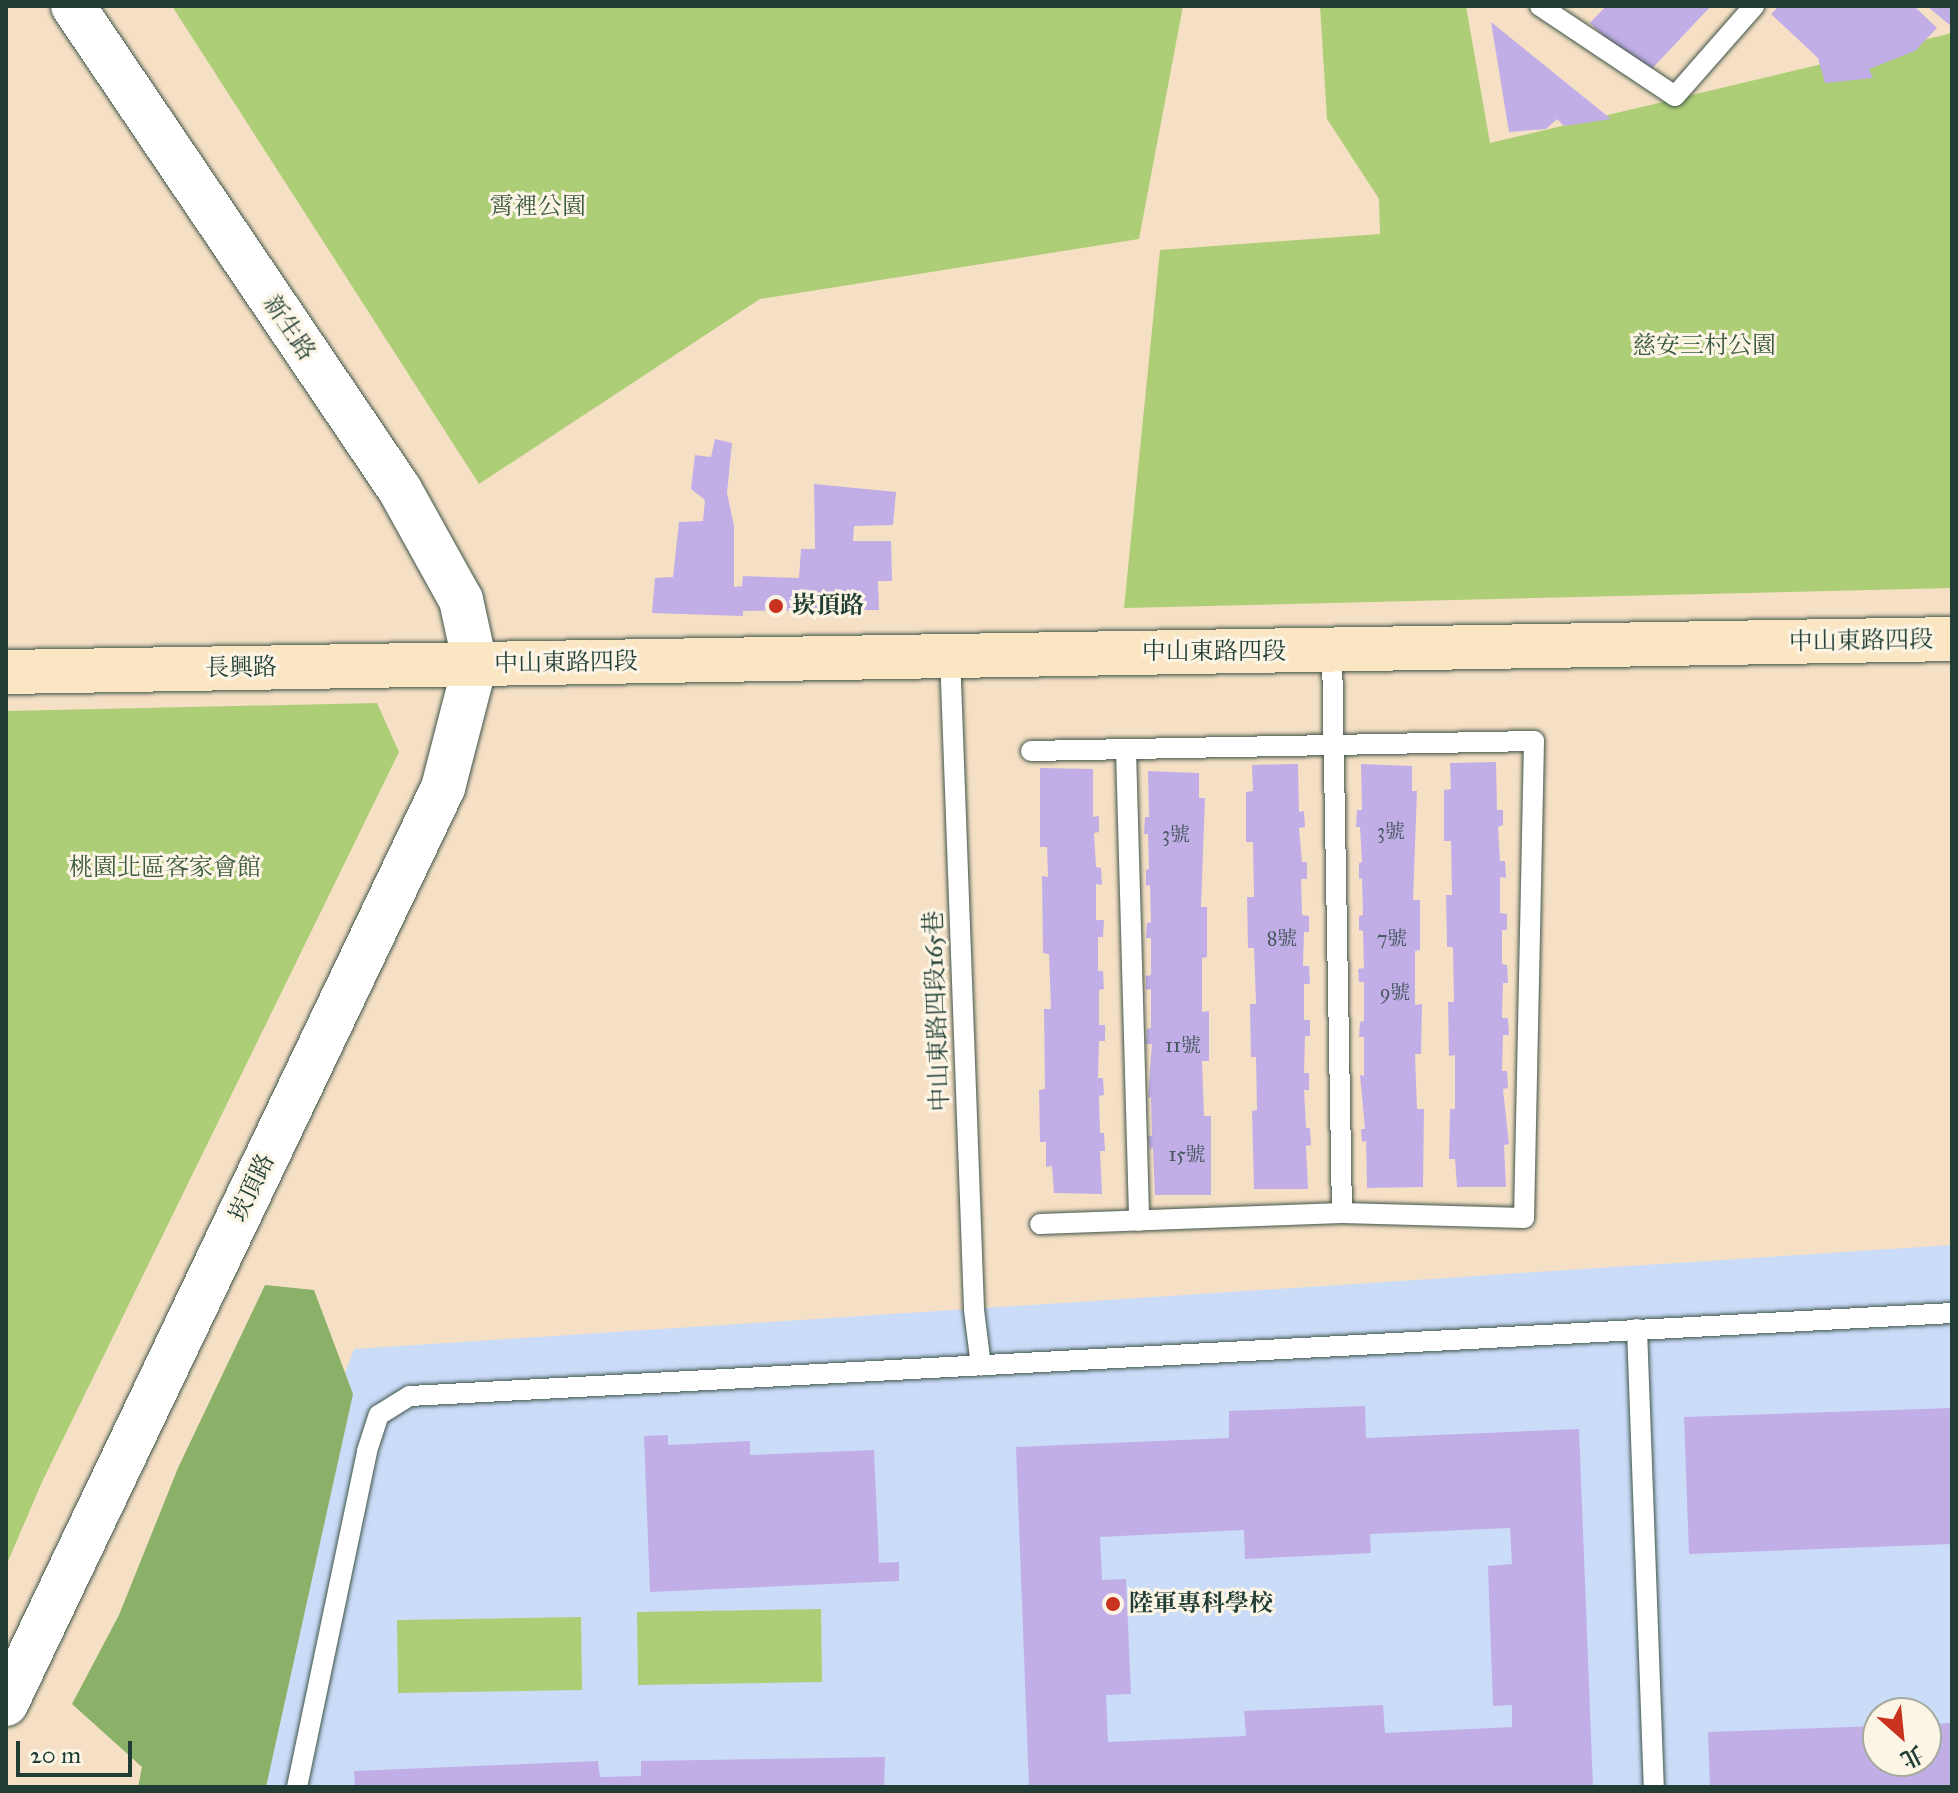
<!DOCTYPE html>
<html>
<head>
<meta charset="utf-8">
<style>
	body { margin:0 }
	#map { position:relative; width:1958px; height:1793px; overflow:hidden; background:#f6e0c5; font-family:"IM FELL Great Primer","Noto Serif TC",serif }
	div>[style] { position:absolute }
	[style*='--x'] { left:calc(var(--x)*1px); top:calc(var(--y)*1px); width:calc(var(--w)*1px); rotate:calc(var(--a)*1deg) }
	.built>* { inset:0; background:#cbdcf9 }
	.green>* { inset:0; background:#adce76 }
	.forest>* { inset:0; background:#8ab167 }
	.building>* { inset:0; background:#c1aee7 }
	.roads { filter:drop-shadow(0 0 2px #3f554a) drop-shadow(0 0 2px #3f554a) }
	.service>* { height:20px; margin:-10px; padding:0 10px; transform-origin:10px; border-radius:10px; background:#fff }
	.tertiary>* { height:44px; margin:-22px; padding:0 22px; transform-origin:22px; border-radius:22px; background:#fff }
	.secondary>* { height:44px; margin:-22px; padding:0 22px; transform-origin:22px; border-radius:22px; background:#fbe6c4 }
	.dots>* { width:22px; height:22px; translate:-50% -50%; box-sizing:border-box; border:4px solid #fcf5e5; border-radius:50% }
	span { translate:-50% -50%; white-space:nowrap; text-align:center; line-height:1.15; -webkit-text-stroke:6px #fcf5e5; paint-order:stroke }
	.number-label { font-size:20px; color:#485961 }
	.number-label span { -webkit-text-stroke-width:0 }
	.park-label { font-size:24px; color:#3b5a41 }
	.street-label { font-size:24px; color:#1f3d34 }
	.poi-label { font-size:24px; color:#1f3d34; font-weight:700 }
	.left { translate:0 -50%; text-align:left }
	.frame { position:absolute; inset:0; border:8px solid #1f3d34; pointer-events:none }
	.north { position:absolute; left:1862px; top:1697px; width:80px; height:80px; box-sizing:border-box; background:#fcf5e5; border:2px solid #a4ab9e; border-radius:50%; rotate:153deg; font-size:22px; font-weight:700; line-height:32px; text-align:center; color:#1f3d34 }
	.north::after { content:''; display:block; margin:auto; width:28px; height:36px; background:#c8321e; clip-path:polygon(50% 0,100% 100%,50% 72%,0 100%) }
	.scale { position:absolute; left:16px; top:1741px; width:116px; height:36px; box-sizing:border-box; border:4px solid #1f3d34; border-top:0; padding-left:10px; font-size:24px; line-height:28px; white-space:nowrap; color:#1f3d34; -webkit-text-stroke:6px #fcf5e5; paint-order:stroke }
</style>
</head>
<body>
<div id="map">
	<div class="built">
		<div style="clip-path:polygon(evenodd,1952px 1245px,1952px 1787px,230px 1787px,300px 1495px,354px 1349px,1952px 1245px,1878px 1713px,1926px 1713px,1926px 1761px,1878px 1761px,1878px 1713px)"></div>
	</div>
	<div class="green">
		<div style="clip-path:polygon(172px 6px,1183px 6px,1139px 239px,760px 299px,479px 484px)"></div>
		<div style="clip-path:polygon(1320px 6px,1466px 6px,1490px 143px,1952px 33px,1952px 588px,1124px 608px,1160px 250px,1380px 234px,1379px 199px,1327px 119px)"></div>
		<div style="clip-path:polygon(377px 703px,399px 752px,42px 1482px,6px 1566px,6px 711px)"></div>
		<div style="clip-path:polygon(821px 1609px,822px 1682px,638px 1685px,637px 1612px)"></div>
		<div style="clip-path:polygon(581px 1617px,582px 1690px,398px 1693px,397px 1620px)"></div>
	</div>
	<div class="forest">
		<div style="clip-path:polygon(265px 1285px,314px 1290px,353px 1394px,266px 1787px,138px 1787px,142px 1767px,72px 1704px,119px 1615px,178px 1468px)"></div>
	</div>
	<div class="building">
		<div style="clip-path:polygon(1606px 6px,1711px 6px,1646px 75px,1590px 23px)"></div>
		<div style="clip-path:polygon(1779px 6px,1914px 6px,1937px 28px,1915px 51px,1869px 69px,1873px 78px,1825px 83px,1818px 58px,1771px 14px)"></div>
		<div style="clip-path:polygon(1927px 6px,1952px 6px,1952px 27px)"></div>
		<div style="clip-path:polygon(1491px 22px,1611px 119px,1564px 126px,1557px 119px,1546px 129px,1509px 132px)"></div>
		<div style="clip-path:polygon(715px 439px,732px 443px,727px 493px,734px 526px,734px 587px,742px 586px,743px 576px,799px 578px,801px 549px,815px 549px,814px 484px,896px 492px,893px 525px,854px 526px,853px 541px,891px 541px,892px 581px,878px 581px,879px 610px,743px 611px,743px 616px,652px 613px,655px 578px,673px 577px,679px 522px,703px 521px,705px 500px,691px 489px,695px 455px,711px 457px)"></div>
		<div style="clip-path:polygon(1496px 762px,1497px 810px,1503px 810px,1503px 825px,1498px 827px,1500px 861px,1505px 861px,1506px 878px,1500px 877px,1500px 913px,1507px 914px,1507px 930px,1502px 930px,1502px 964px,1507px 965px,1508px 983px,1503px 983px,1502px 1018px,1508px 1018px,1509px 1035px,1503px 1035px,1502px 1071px,1507px 1071px,1508px 1088px,1503px 1089px,1509px 1144px,1504px 1145px,1506px 1187px,1457px 1187px,1455px 1159px,1449px 1159px,1450px 1109px,1455px 1109px,1455px 1055px,1449px 1056px,1448px 1002px,1454px 1002px,1453px 947px,1447px 947px,1446px 895px,1452px 895px,1451px 841px,1444px 841px,1444px 790px,1451px 789px,1450px 763px)"></div>
		<div style="clip-path:polygon(1298px 764px,1299px 812px,1304px 811px,1305px 827px,1299px 828px,1302px 862px,1307px 862px,1307px 879px,1301px 879px,1302px 915px,1309px 916px,1309px 932px,1304px 932px,1303px 966px,1309px 966px,1310px 984px,1304px 984px,1304px 1020px,1310px 1020px,1310px 1036px,1305px 1036px,1304px 1073px,1309px 1073px,1309px 1090px,1304px 1090px,1306px 1128px,1310px 1128px,1311px 1145px,1306px 1146px,1308px 1189px,1254px 1189px,1252px 1111px,1257px 1110px,1256px 1057px,1251px 1057px,1250px 1004px,1256px 1004px,1254px 948px,1248px 948px,1247px 897px,1254px 897px,1253px 842px,1246px 842px,1246px 792px,1253px 791px,1252px 765px)"></div>
		<div style="clip-path:polygon(1361px 764px,1412px 766px,1412px 791px,1417px 791px,1413px 900px,1420px 900px,1420px 950px,1415px 951px,1415px 1005px,1422px 1004px,1421px 1054px,1415px 1054px,1417px 1109px,1424px 1109px,1423px 1187px,1367px 1188px,1366px 1141px,1362px 1142px,1361px 1129px,1365px 1129px,1360px 1075px,1364px 1076px,1364px 1037px,1359px 1037px,1360px 1022px,1364px 1021px,1364px 982px,1359px 982px,1358px 969px,1364px 968px,1363px 931px,1359px 930px,1359px 916px,1363px 915px,1362px 878px,1359px 879px,1359px 863px,1362px 862px,1360px 827px,1356px 827px,1357px 810px,1362px 810px)"></div>
		<div style="clip-path:polygon(1040px 768px,1093px 769px,1093px 817px,1099px 816px,1099px 832px,1094px 833px,1096px 867px,1101px 868px,1102px 885px,1096px 884px,1096px 920px,1104px 920px,1103px 937px,1098px 937px,1098px 971px,1103px 971px,1104px 989px,1099px 990px,1099px 1025px,1105px 1025px,1105px 1041px,1099px 1041px,1098px 1078px,1103px 1078px,1104px 1095px,1099px 1096px,1100px 1133px,1104px 1133px,1105px 1151px,1100px 1151px,1102px 1194px,1054px 1193px,1052px 1166px,1046px 1167px,1046px 1142px,1040px 1142px,1039px 1090px,1045px 1089px,1044px 1009px,1051px 1009px,1049px 954px,1043px 953px,1042px 876px,1048px 877px,1047px 847px,1040px 847px)"></div>
		<div style="clip-path:polygon(1148px 771px,1199px 773px,1199px 798px,1205px 798px,1201px 907px,1207px 907px,1207px 957px,1202px 958px,1202px 1012px,1209px 1011px,1209px 1061px,1202px 1061px,1204px 1116px,1211px 1116px,1211px 1195px,1155px 1195px,1153px 1148px,1150px 1149px,1148px 1136px,1152px 1136px,1151px 1097px,1148px 1098px,1152px 1044px,1146px 1044px,1147px 1029px,1151px 1028px,1151px 989px,1146px 990px,1146px 976px,1151px 975px,1151px 938px,1146px 938px,1147px 923px,1151px 922px,1150px 885px,1146px 886px,1146px 870px,1149px 869px,1148px 834px,1144px 834px,1145px 817px,1149px 817px)"></div>
		<div style="clip-path:polygon(evenodd,1365px 1406px,1366px 1438px,1579px 1429px,1593px 1787px,1029px 1787px,1016px 1447px,1229px 1438px,1229px 1411px,1365px 1406px,1510px 1528px,1512px 1564px,1488px 1566px,1493px 1706px,1512px 1705px,1512px 1727px,1385px 1733px,1383px 1705px,1244px 1711px,1246px 1736px,1108px 1742px,1106px 1695px,1131px 1694px,1126px 1579px,1102px 1580px,1100px 1537px,1244px 1530px,1245px 1559px,1371px 1553px,1370px 1534px,1510px 1528px)"></div>
		<div style="clip-path:polygon(1952px 1408px,1952px 1544px,1689px 1554px,1684px 1417px)"></div>
		<div style="clip-path:polygon(668px 1435px,668px 1445px,750px 1441px,750px 1455px,874px 1450px,879px 1563px,899px 1562px,899px 1581px,650px 1592px,644px 1436px)"></div>
		<div style="clip-path:polygon(1952px 1723px,1952px 1787px,1710px 1787px,1708px 1732px,1878px 1726px,1878px 1761px,1926px 1761px,1926px 1724px)"></div>
		<div style="clip-path:polygon(885px 1757px,884px 1787px,355px 1787px,354px 1771px,598px 1761px,600px 1777px,641px 1776px,641px 1761px)"></div>
	</div>
	<div class="roads">
		<div class="service">
			<div style="--x:1540;--y:6;--w:162;--a:33.7"></div>
			<div style="--x:1675;--y:96;--w:120;--a:-48.7"></div>
			<div style="--x:1332;--y:651;--w:562;--a:88.98"></div>
			<div style="--x:950;--y:654;--w:656;--a:87.9"></div>
			<div style="--x:974;--y:1310;--w:56;--a:82.9"></div>
			<div style="--x:1126;--y:750;--w:471;--a:88.4"></div>
			<div style="--x:1031;--y:751;--w:503;--a:-1.14"></div>
			<div style="--x:1534;--y:741;--w:477;--a:91.2"></div>
			<div style="--x:1524;--y:1218;--w:182;--a:-178.4"></div>
			<div style="--x:1342;--y:1213;--w:302;--a:177.9"></div>
			<div style="--x:1637;--y:1329;--w:458;--a:87.9"></div>
			<div style="--x:297;--y:1787;--w:343;--a:-78.2"></div>
			<div style="--x:367;--y:1451;--w:38;--a:-72"></div>
			<div style="--x:379;--y:1415;--w:36;--a:-32"></div>
			<div style="--x:410;--y:1396;--w:1544;--a:-3.08"></div>
		</div>
		<div class="tertiary">
			<div style="--x:6;--y:1704;--w:1015;--a:-64.5"></div>
			<div style="--x:443;--y:788;--w:128;--a:-75.5"></div>
			<div style="--x:475;--y:664;--w:66;--a:-102.3"></div>
			<div style="--x:461;--y:600;--w:126;--a:-119"></div>
			<div style="--x:400;--y:490;--w:584;--a:-124.04"></div>
		</div>
		<div class="secondary">
			<div style="--x:6;--y:672;--w:1946;--a:-0.97"></div>
		</div>
	</div>
	<div class="dots">
		<div style="left:776px;top:606px;background:#c8321e"></div>
		<div style="left:1113px;top:1604px;background:#c8321e"></div>
	</div>
	<div class="number-label">
		<span style="left:1391px;top:831px">3號</span>
		<span style="left:1176px;top:834px">3號</span>
		<span style="left:1282px;top:938px">8號</span>
		<span style="left:1392px;top:938px">7號</span>
		<span style="left:1395px;top:992px">9號</span>
		<span style="left:1183px;top:1045px">11號</span>
		<span style="left:1187px;top:1154px">15號</span>
	</div>
	<div class="park-label">
		<span style="left:538px;top:207px">霄裡公園</span>
		<span style="left:1704px;top:346px">慈安三村公園</span>
		<span style="left:165px;top:868px">桃園北區客家會館</span>
	</div>
	<div class="street-label">
		<span style="left:289px;top:328px;rotate:56deg">新生路</span>
		<span style="left:1861px;top:641px;rotate:-1deg">中山東路四段</span>
		<span style="left:1214px;top:652px">中山東路四段</span>
		<span style="left:566px;top:663px;rotate:-1deg">中山東路四段</span>
		<span style="left:241px;top:668px;rotate:-1deg">長興路</span>
		<span style="left:937px;top:1011px;rotate:-92deg">中山東路四段165巷</span>
		<span style="left:252px;top:1188px;rotate:-64deg">崁頂路</span>
	</div>
	<div class="poi-label">
		<span class="left" style="left:792px;top:606px">崁頂路</span>
		<span class="left" style="left:1129px;top:1604px">陸軍專科學校</span>
	</div>
	<div class="frame"></div>
	<div class="north">北</div>
	<div class="scale">20 m</div>
</div>
</body>
</html>
